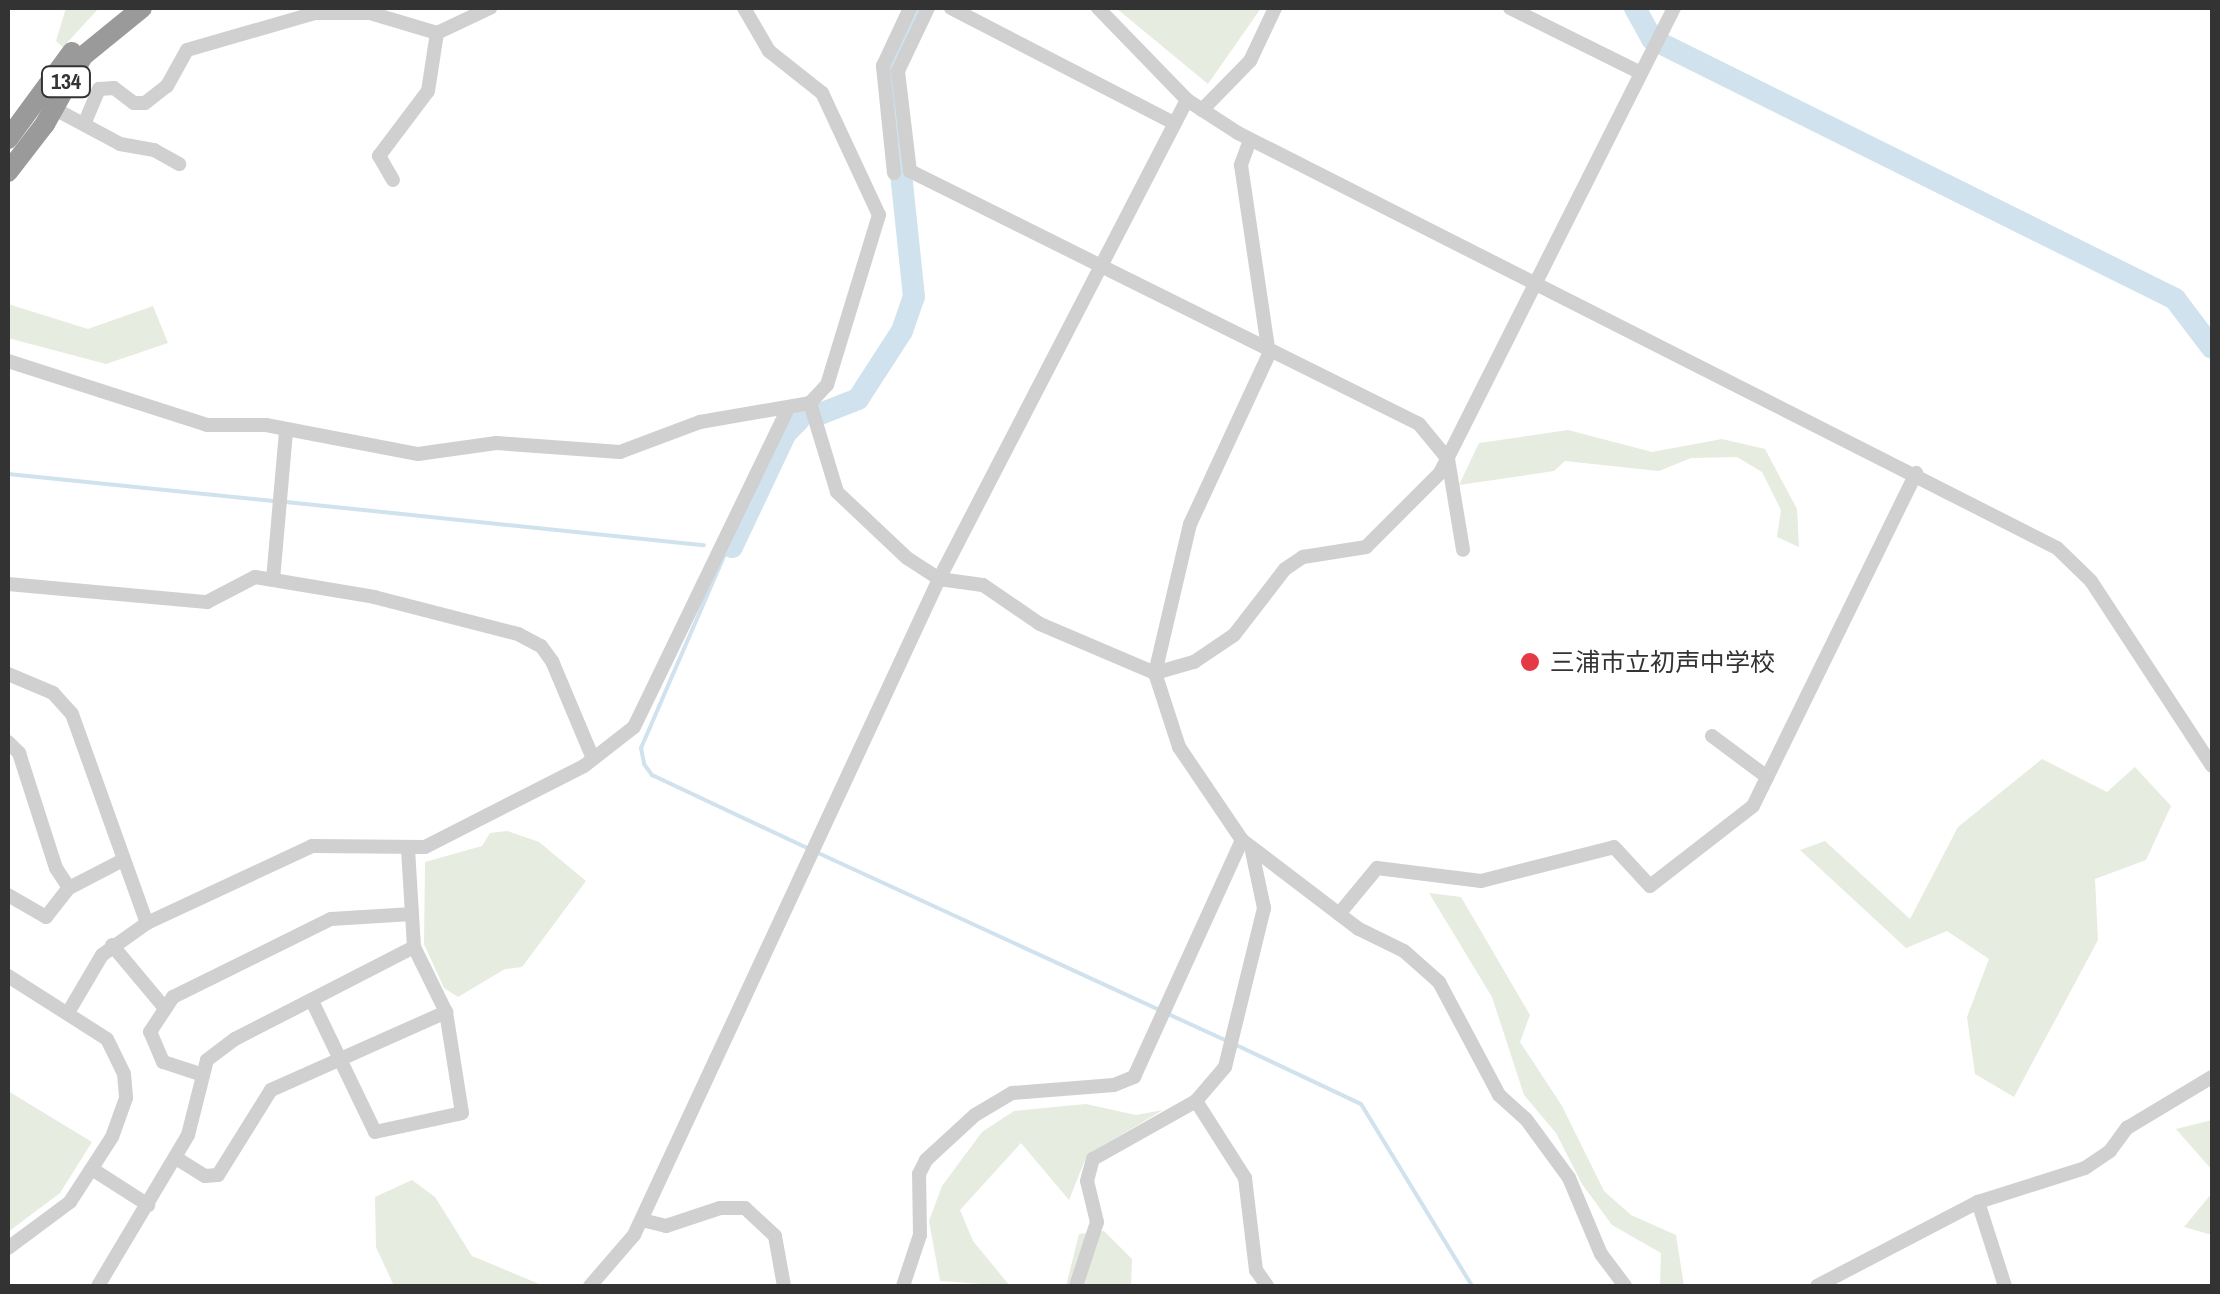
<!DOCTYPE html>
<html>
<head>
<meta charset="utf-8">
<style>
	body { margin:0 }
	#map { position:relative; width:2220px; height:1294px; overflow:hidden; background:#fff; font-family:"Archivo Narrow","Noto Sans JP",sans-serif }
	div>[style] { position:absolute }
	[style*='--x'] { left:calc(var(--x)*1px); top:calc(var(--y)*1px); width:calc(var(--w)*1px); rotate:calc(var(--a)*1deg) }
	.green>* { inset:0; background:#e6ecdf }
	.stream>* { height:4px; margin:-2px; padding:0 2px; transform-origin:2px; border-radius:2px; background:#cfe2ee }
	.river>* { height:22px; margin:-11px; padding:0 11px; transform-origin:11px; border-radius:11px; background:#cfe2ee }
	.minor>* { height:14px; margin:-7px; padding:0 7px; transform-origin:7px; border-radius:7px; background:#d0d0d0 }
	.highway>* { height:20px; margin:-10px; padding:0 10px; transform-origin:10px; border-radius:10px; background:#9a9a9a }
	.dots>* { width:28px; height:28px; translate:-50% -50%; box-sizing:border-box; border:5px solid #fff; border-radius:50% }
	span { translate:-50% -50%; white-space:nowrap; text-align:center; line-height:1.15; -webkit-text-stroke:10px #fff; paint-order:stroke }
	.shield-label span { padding:2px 8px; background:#fff; border:2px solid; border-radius:8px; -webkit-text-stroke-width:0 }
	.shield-label { font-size:22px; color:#333; font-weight:700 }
	.poi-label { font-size:25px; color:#333 }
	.left { translate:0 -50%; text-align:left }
	.frame { position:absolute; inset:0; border:10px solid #333; pointer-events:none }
</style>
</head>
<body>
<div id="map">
	<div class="green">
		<div style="clip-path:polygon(66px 8px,99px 8px,63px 47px,56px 41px)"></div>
		<div style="clip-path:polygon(1116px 8px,1261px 8px,1208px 84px)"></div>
		<div style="clip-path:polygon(8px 304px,88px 329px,153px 306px,168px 343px,106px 364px,8px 338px)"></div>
		<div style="clip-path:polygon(1568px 430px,1652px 452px,1722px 439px,1765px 449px,1797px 509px,1799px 547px,1777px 537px,1781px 510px,1762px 472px,1737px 457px,1691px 458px,1659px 471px,1565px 461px,1554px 471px,1459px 485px,1479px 443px)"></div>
		<div style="clip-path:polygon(2042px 759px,2107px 792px,2135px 767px,2171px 806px,2146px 860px,2095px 879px,2098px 940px,2014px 1097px,1975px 1074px,1967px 1017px,1989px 959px,1947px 931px,1906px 948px,1800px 850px,1825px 841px,1910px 919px,1958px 827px)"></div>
		<div style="clip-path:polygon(507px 831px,539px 842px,586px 881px,522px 967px,505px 969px,458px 997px,444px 988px,424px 944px,425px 862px,482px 846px,490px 833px)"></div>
		<div style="clip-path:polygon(1429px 893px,1461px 897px,1530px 1015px,1520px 1042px,1562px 1106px,1604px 1191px,1631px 1215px,1676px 1235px,1684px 1286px,1660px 1286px,1661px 1253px,1612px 1225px,1582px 1184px,1556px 1133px,1524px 1095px,1492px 997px)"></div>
		<div style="clip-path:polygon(8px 1091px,92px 1142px,60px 1193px,8px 1232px)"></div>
		<div style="clip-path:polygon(1086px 1104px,1136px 1115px,1163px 1110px,1087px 1155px,1069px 1200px,1021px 1143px,960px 1210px,973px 1241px,1010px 1286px,940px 1281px,929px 1221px,942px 1186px,982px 1132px,1014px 1111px)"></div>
		<div style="clip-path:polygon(2212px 1120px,2212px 1170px,2176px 1129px)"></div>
		<div style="clip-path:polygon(412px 1180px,435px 1197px,472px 1256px,544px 1286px,394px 1286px,376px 1247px,375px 1197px)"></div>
		<div style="clip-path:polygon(2212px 1193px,2212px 1235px,2184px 1227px)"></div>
		<div style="clip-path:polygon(1104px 1231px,1132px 1259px,1131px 1286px,1066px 1286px,1079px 1234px)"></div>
	</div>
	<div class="stream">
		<div style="--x:8;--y:474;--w:269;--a:5.8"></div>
		<div style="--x:286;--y:502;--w:420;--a:5.9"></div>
		<div style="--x:728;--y:547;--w:219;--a:113.4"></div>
		<div style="--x:641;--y:748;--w:16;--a:79"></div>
		<div style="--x:644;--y:764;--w:14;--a:54"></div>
		<div style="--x:652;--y:775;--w:171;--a:25.2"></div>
		<div style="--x:816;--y:852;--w:450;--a:24.7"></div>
		<div style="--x:1234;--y:1044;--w:140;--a:25.3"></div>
		<div style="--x:1361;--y:1104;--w:213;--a:58.6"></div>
	</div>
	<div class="river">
		<div style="--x:1635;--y:8;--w:35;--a:61"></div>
		<div style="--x:1652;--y:39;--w:584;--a:26.43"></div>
		<div style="--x:2175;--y:299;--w:61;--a:52.9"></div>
		<div style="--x:820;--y:414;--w:41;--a:-21.5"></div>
		<div style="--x:858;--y:399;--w:81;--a:-57.1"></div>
		<div style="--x:902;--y:331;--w:36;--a:-71"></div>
		<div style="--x:914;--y:297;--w:229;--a:-96"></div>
		<div style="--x:890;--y:69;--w:67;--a:-65.3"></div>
		<div style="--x:732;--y:547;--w:126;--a:-64.7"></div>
		<div style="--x:786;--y:433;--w:18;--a:-45"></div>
	</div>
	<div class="minor">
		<div style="--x:928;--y:8;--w:70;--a:115.5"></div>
		<div style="--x:898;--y:71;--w:101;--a:83.2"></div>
		<div style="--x:910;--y:171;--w:568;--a:26.43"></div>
		<div style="--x:1419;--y:424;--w:45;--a:50.4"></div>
		<div style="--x:1448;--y:459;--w:92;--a:80.6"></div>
		<div style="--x:951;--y:8;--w:251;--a:27.3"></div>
		<div style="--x:1098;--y:8;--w:128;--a:45.9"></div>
		<div style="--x:1187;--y:100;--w:61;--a:32.9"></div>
		<div style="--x:1238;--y:133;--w:918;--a:26.87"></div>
		<div style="--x:2057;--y:548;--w:47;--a:44.1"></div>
		<div style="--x:2091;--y:581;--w:221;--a:56.8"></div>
		<div style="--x:1510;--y:8;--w:144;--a:26.4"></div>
		<div style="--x:53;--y:108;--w:76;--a:28.2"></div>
		<div style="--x:120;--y:144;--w:35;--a:10"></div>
		<div style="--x:154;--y:150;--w:29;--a:29"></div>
		<div style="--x:1202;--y:110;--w:69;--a:-45.6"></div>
		<div style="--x:1250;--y:61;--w:59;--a:-64.7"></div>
		<div style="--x:85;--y:122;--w:36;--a:-67"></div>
		<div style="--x:99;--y:89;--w:15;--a:-4"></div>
		<div style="--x:114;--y:88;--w:25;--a:37"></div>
		<div style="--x:134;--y:103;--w:11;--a:0"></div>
		<div style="--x:145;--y:103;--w:28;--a:-38"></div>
		<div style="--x:167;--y:86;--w:41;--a:-60.9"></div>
		<div style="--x:187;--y:50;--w:133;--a:-16.1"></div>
		<div style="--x:315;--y:13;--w:55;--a:0"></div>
		<div style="--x:370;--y:13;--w:70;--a:16.6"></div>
		<div style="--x:437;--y:33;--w:59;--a:-25.3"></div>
		<div style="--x:1250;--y:140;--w:27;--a:110"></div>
		<div style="--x:1241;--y:165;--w:191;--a:81.6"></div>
		<div style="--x:1269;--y:354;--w:187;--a:114.9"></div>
		<div style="--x:1190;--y:524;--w:153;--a:103.2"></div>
		<div style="--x:1155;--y:673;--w:78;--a:72"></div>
		<div style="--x:1179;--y:747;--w:112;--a:55.9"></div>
		<div style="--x:1242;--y:840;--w:147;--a:37.3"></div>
		<div style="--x:1359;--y:929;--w:50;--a:26.1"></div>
		<div style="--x:1404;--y:951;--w:47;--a:41.5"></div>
		<div style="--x:1439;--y:982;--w:128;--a:62"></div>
		<div style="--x:1499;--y:1095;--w:36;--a:42"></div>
		<div style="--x:1526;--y:1119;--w:73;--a:53.9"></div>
		<div style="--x:1569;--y:1178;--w:82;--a:67.2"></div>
		<div style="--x:1601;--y:1254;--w:40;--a:53"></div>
		<div style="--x:894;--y:173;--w:108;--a:-95.9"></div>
		<div style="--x:883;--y:66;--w:64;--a:-65"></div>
		<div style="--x:393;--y:180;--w:28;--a:-120"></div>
		<div style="--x:379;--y:156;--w:81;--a:-53"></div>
		<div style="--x:428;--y:91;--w:59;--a:-81.2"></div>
		<div style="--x:8;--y:361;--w:209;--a:17.8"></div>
		<div style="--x:207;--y:425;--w:59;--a:0"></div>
		<div style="--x:266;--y:425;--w:155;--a:10.8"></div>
		<div style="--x:418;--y:454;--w:79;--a:-8"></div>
		<div style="--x:496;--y:443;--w:124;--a:4.2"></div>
		<div style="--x:620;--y:452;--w:85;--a:-20.6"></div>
		<div style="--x:700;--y:422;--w:112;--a:-9.8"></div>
		<div style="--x:810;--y:403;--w:25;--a:-47"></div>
		<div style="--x:827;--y:385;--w:178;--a:-73"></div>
		<div style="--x:879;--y:215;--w:135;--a:-115"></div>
		<div style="--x:822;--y:93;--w:68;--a:-141.6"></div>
		<div style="--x:769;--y:51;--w:50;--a:-120.2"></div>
		<div style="--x:810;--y:403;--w:93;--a:73.1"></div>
		<div style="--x:837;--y:492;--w:96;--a:43.3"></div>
		<div style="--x:907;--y:558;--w:38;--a:33"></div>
		<div style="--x:939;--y:579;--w:44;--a:7.8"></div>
		<div style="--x:983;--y:585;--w:69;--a:34.4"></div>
		<div style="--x:1040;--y:624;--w:125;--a:23.1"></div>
		<div style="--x:1155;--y:673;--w:41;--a:-15.8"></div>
		<div style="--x:1194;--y:662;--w:48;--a:-34"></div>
		<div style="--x:1234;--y:635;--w:83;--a:-52.3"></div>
		<div style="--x:1285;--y:569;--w:22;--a:-34"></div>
		<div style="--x:1303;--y:557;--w:64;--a:-9"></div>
		<div style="--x:1366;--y:547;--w:105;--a:-45"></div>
		<div style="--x:1440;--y:473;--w:521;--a:-63.29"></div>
		<div style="--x:273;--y:580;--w:151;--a:-85"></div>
		<div style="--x:8;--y:584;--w:200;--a:5.2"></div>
		<div style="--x:207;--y:602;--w:54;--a:-27.5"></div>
		<div style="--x:255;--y:577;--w:121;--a:9.5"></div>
		<div style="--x:374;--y:597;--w:149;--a:14.4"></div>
		<div style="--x:518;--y:634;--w:26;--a:28"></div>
		<div style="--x:541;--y:646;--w:19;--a:54"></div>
		<div style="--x:552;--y:661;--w:103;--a:67.2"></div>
		<div style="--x:8;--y:674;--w:49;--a:22.9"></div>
		<div style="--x:53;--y:693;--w:28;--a:48"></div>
		<div style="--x:72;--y:714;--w:222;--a:70.3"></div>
		<div style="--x:1712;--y:736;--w:69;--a:36.7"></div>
		<div style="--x:8;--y:742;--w:16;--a:45"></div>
		<div style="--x:19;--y:753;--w:121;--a:72.2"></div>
		<div style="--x:56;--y:868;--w:24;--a:57"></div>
		<div style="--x:8;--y:895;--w:44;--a:30.1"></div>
		<div style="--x:46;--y:917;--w:37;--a:-52"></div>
		<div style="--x:69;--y:888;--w:59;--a:-27.4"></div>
		<div style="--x:1339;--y:914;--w:60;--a:-50.4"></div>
		<div style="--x:1377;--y:868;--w:105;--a:7.1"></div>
		<div style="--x:1481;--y:881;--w:137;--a:-14.3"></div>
		<div style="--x:1614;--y:847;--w:53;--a:47.3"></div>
		<div style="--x:1650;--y:886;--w:130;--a:-37.8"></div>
		<div style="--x:1753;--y:806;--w:371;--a:-63.9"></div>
		<div style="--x:112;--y:945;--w:80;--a:50.1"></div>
		<div style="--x:8;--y:976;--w:117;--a:32.5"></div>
		<div style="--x:107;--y:1039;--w:39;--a:64"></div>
		<div style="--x:124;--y:1074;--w:24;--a:85"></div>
		<div style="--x:126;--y:1098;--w:41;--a:109.7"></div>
		<div style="--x:112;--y:1137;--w:77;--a:122.9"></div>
		<div style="--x:70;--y:1202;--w:77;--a:143.4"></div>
		<div style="--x:312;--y:1001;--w:145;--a:64.3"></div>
		<div style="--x:375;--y:1132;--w:89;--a:-12.3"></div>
		<div style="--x:462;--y:1113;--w:102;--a:-99"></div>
		<div style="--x:446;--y:1012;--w:72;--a:-116.2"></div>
		<div style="--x:414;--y:947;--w:99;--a:-93.5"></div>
		<div style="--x:69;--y:1011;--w:65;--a:-59.5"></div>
		<div style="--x:102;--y:955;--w:55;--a:-35.4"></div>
		<div style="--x:147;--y:923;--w:182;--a:-25"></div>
		<div style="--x:312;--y:846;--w:113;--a:0.5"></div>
		<div style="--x:425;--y:847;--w:178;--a:-27"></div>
		<div style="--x:584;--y:766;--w:63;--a:-38"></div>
		<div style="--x:634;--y:727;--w:354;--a:-64.2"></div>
		<div style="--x:200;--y:1074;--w:39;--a:-162"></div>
		<div style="--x:163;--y:1062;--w:33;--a:-113"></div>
		<div style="--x:150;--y:1032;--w:42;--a:-56.7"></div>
		<div style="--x:173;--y:997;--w:176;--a:-26.3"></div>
		<div style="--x:331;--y:919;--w:81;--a:-3.5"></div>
		<div style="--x:1196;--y:1101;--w:91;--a:57.5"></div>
		<div style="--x:1245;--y:1178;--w:93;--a:83.2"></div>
		<div style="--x:1256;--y:1270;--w:19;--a:55"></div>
		<div style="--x:176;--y:1158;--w:34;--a:32"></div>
		<div style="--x:205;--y:1176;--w:13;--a:-4"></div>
		<div style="--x:218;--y:1175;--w:100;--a:-58.1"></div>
		<div style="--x:271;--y:1090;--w:192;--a:-24"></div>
		<div style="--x:92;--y:1169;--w:67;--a:32.7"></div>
		<div style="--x:1978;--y:1202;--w:88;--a:72.2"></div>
		<div style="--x:642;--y:1220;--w:25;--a:14"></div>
		<div style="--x:666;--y:1226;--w:57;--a:-18.4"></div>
		<div style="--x:720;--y:1208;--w:25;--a:0"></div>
		<div style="--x:745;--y:1208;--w:41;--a:43"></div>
		<div style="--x:775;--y:1236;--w:51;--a:79.8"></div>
		<div style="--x:98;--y:1286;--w:176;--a:-59.2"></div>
		<div style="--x:188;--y:1135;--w:77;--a:-75.8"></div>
		<div style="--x:207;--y:1060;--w:35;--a:-37"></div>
		<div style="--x:235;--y:1039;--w:201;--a:-27.2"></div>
		<div style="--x:590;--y:1286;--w:67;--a:-49.2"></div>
		<div style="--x:634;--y:1235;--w:723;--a:-65.06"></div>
		<div style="--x:939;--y:579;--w:539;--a:-62.63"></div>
		<div style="--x:903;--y:1286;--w:54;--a:-71.6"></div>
		<div style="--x:920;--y:1235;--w:61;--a:-90.9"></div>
		<div style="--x:919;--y:1174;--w:16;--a:-63"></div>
		<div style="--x:926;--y:1160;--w:67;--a:-42.6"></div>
		<div style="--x:975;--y:1115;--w:43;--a:-30.7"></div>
		<div style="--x:1012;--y:1093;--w:102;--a:-4.5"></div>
		<div style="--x:1114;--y:1085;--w:22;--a:-22"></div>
		<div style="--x:1134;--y:1077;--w:260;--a:-65.5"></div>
		<div style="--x:1076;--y:1286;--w:67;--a:-71.8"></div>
		<div style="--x:1097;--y:1222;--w:42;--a:-103.7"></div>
		<div style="--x:1087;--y:1181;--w:23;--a:-75"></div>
		<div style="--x:1093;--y:1159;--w:118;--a:-29.4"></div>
		<div style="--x:1196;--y:1101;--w:45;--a:-49.5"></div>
		<div style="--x:1225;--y:1067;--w:164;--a:-76.2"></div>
		<div style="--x:1264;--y:908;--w:62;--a:-102"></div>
		<div style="--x:1817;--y:1286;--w:182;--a:-27.6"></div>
		<div style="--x:1978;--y:1202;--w:112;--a:-17.6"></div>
		<div style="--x:2085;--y:1168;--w:30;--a:-34"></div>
		<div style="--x:2110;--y:1151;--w:29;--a:-54"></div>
		<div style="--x:2127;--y:1128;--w:99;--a:-31"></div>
	</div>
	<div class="highway">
		<div style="--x:8;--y:139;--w:108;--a:-53.7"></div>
		<div style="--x:8;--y:172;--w:61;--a:-52.4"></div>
		<div style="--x:45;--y:124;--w:78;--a:-60.8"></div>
		<div style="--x:83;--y:56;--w:76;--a:-39.1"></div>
	</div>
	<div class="dots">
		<div style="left:1530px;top:662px;background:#e63946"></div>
	</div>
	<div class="shield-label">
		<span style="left:66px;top:82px">134</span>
	</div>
	<div class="poi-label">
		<span class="left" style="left:1550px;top:662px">三浦市立初声中学校</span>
	</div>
	<div class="frame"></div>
</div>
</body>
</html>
